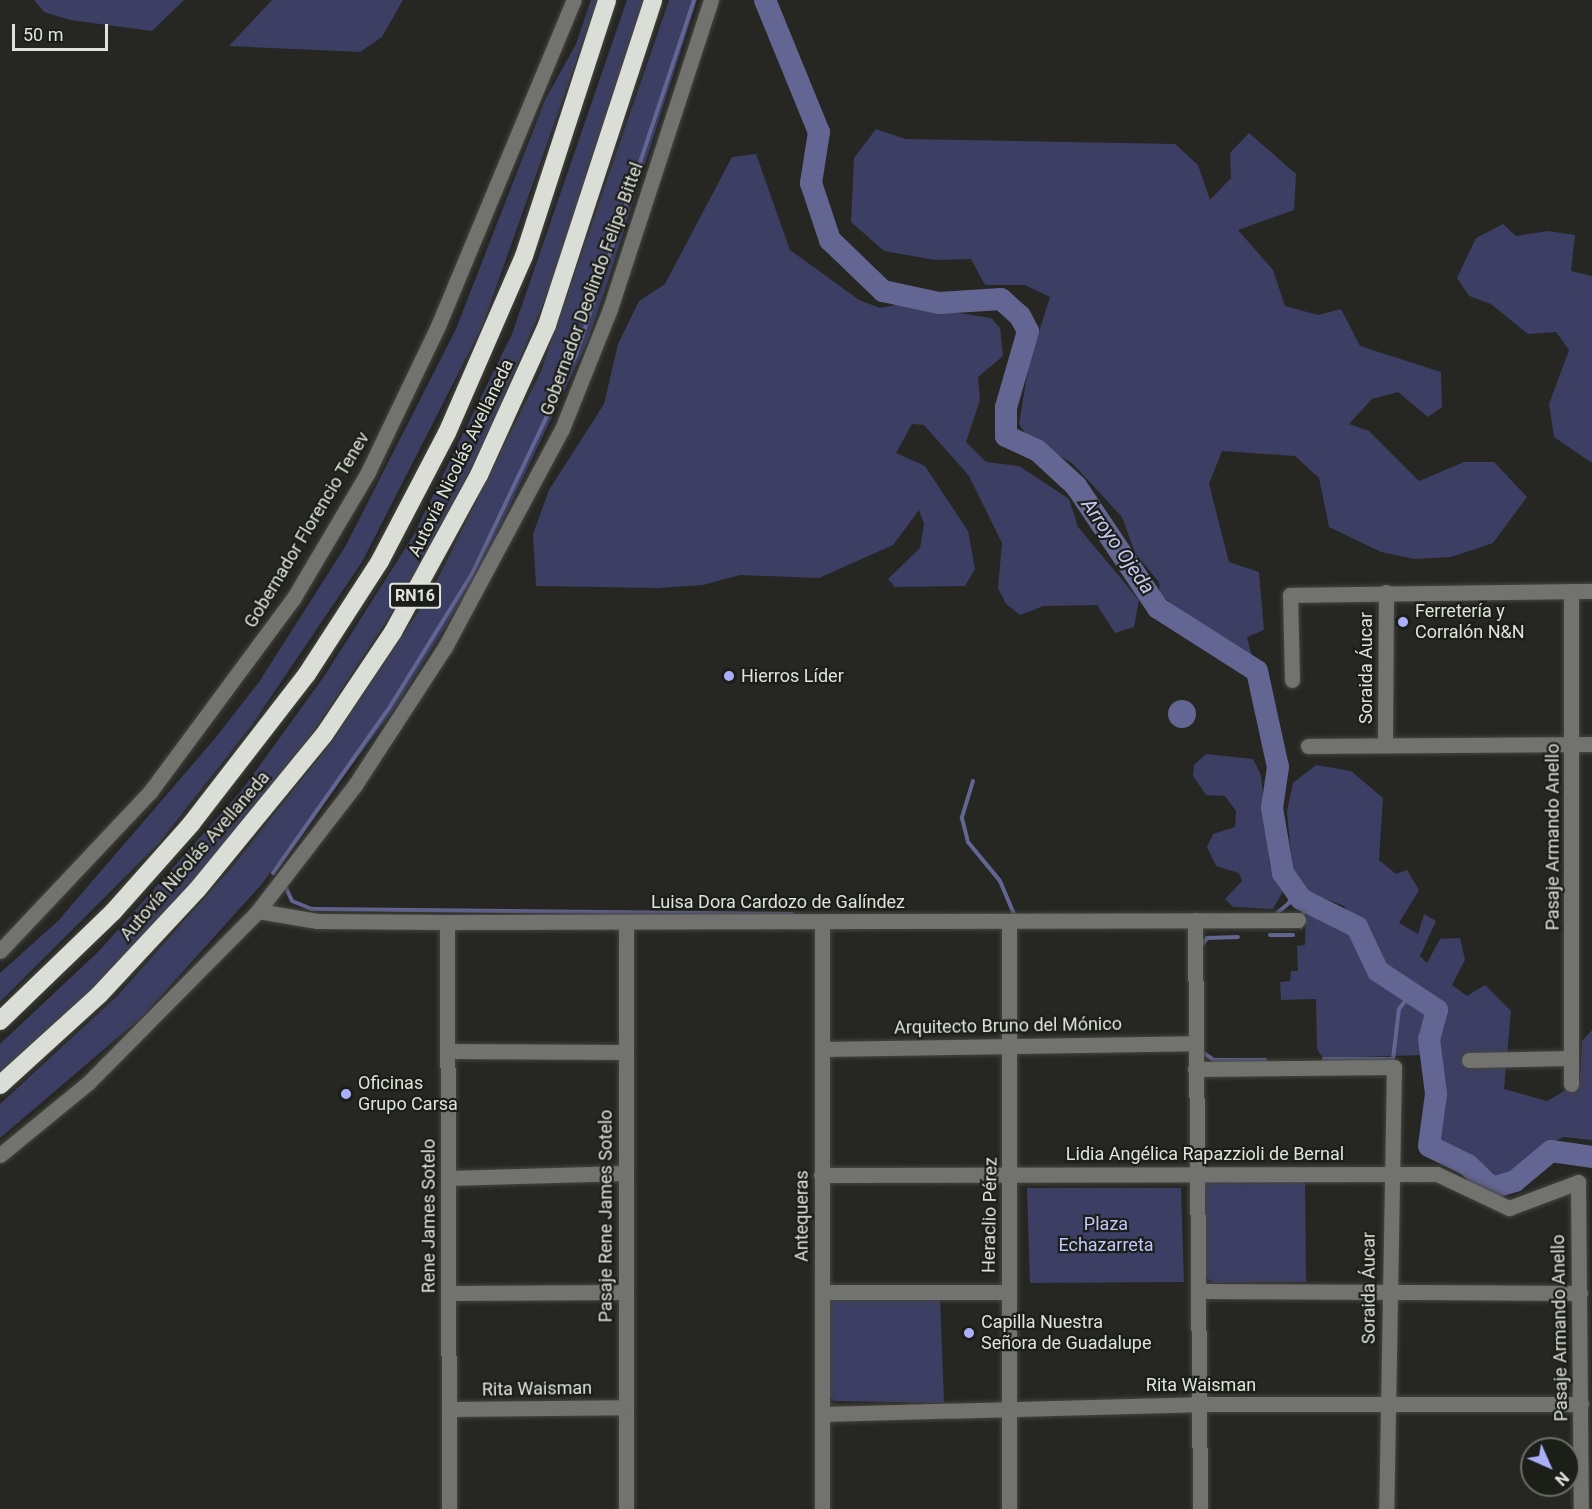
<!DOCTYPE html>
<html>
<head>
<meta charset="utf-8">
<style>
	body { margin:0 }
	#map { position:relative; width:1592px; height:1509px; overflow:hidden; background:#262722; font-family:Roboto,sans-serif }
	div>[style] { position:absolute }
	[style*='--x'] { left:calc(var(--x)*1px); top:calc(var(--y)*1px); width:calc(var(--w)*1px); rotate:calc(var(--a)*1deg) }
	.green>* { inset:0; background:#3c3e63 }
	.water>* { inset:0; background:#636592 }
	.round { border-radius:50% }
	.stream>* { height:4px; margin:-2px; padding:0 2px; transform-origin:2px; border-radius:2px; background:#636592 }
	.river>* { height:22px; margin:-11px; padding:0 11px; transform-origin:11px; border-radius:11px; background:#636592 }
	.roads { filter:drop-shadow(0 0 2px #444540) drop-shadow(0 0 2px #444540) }
	.minor>* { height:15px; margin:-7.5px; padding:0 7.5px; transform-origin:7.5px; border-radius:7.5px; background:#72726f }
	.highway>* { height:18px; margin:-9px; padding:0 9px; transform-origin:9px; border-radius:9px; background:#dbded6 }
	.dots>* { width:16px; height:16px; translate:-50% -50%; box-sizing:border-box; border:3px solid #1c1e18; border-radius:50% }
	span { translate:-50% -50%; white-space:nowrap; text-align:center; line-height:1.15; -webkit-text-stroke:4.5px #1c1e18; paint-order:stroke }
	.shield-label span { padding:2px 4px; background:#1c1e18; border:2px solid; border-radius:4px; -webkit-text-stroke-width:0 }
	.shield-label { font-size:16px; color:#e1e2de; font-weight:700 }
	.street-label { font-size:18px; color:#e1e2de }
	.poi-label { font-size:18px; color:#e1e2de }
	.left { translate:0 -50%; text-align:left }
	.park-label { font-size:18px; color:#c1c6fe }
	.water-label { font-size:20px; color:#c5c9f4; font-style:italic }
	.north { position:absolute; left:1520px; top:1437px; width:60px; height:60px; box-sizing:border-box; background:#1c1e18; border:2px solid #6b6c67; border-radius:50%; rotate:135deg; font-size:16px; font-weight:700; line-height:24px; text-align:center; color:#e1e2de }
	.north::after { content:''; display:block; margin:auto; width:21px; height:27px; background:#abaffb; clip-path:polygon(50% 0,100% 100%,50% 72%,0 100%) }
	.scale { position:absolute; left:12px; top:24px; width:96px; height:27px; box-sizing:border-box; border:3px solid #e1e2de; border-top:0; padding-left:8px; font-size:18px; line-height:21px; white-space:nowrap; color:#e1e2de; -webkit-text-stroke:4px #1c1e18; paint-order:stroke }
</style>
</head>
<body>
<div id="map">
	<div class="green">
		<div style="clip-path:polygon(34px 0,184px 0,152px 31px,70px 20px,44px 12px)"></div>
		<div style="clip-path:polygon(272px 0,403px 0,382px 37px,360px 52px,229px 46px)"></div>
		<div style="clip-path:polygon(591px 0,598px 0,482px 327px,362px 562px,252px 725px,159px 843px,0 1002px,0 973px,58px 921px,217px 736px,259px 682px,345px 547px,456px 329px,545px 100px,576px 44px)"></div>
		<div style="clip-path:polygon(627px 0,649px 0,551px 285px,486px 439px,414px 579px,310px 737px,209px 865px,96px 987px,0 1074px,0 1044px,99px 951px,242px 790px,325px 675px,413px 536px,512px 334px)"></div>
		<div style="clip-path:polygon(669px 0,697px 0,607px 284px,587px 343px,476px 577px,395px 708px,261px 885px,142px 1017px,0 1138px,0 1104px,117px 996px,232px 867px,333px 740px,431px 592px,541px 371px)"></div>
		<div style="clip-path:polygon(876px 129px,905px 139px,1175px 144px,1198px 165px,1210px 200px,1231px 178px,1230px 153px,1249px 133px,1296px 174px,1294px 210px,1238px 230px,1273px 270px,1285px 306px,1318px 315px,1341px 309px,1360px 346px,1441px 372px,1442px 407px,1428px 417px,1398px 392px,1372px 399px,1349px 424px,1369px 431px,1419px 481px,1464px 462px,1494px 462px,1527px 497px,1493px 543px,1451px 557px,1415px 559px,1381px 552px,1329px 527px,1319px 478px,1295px 456px,1222px 451px,1209px 484px,1229px 562px,1259px 572px,1264px 630px,1247px 637px,1252px 656px,1243px 654px,1160px 595px,1159px 582px,1135px 553px,1122px 517px,1073px 464px,1027px 436px,1019px 424px,1029px 363px,1050px 297px,1025px 285px,985px 285px,971px 259px,935px 260px,884px 251px,851px 222px,854px 158px)"></div>
		<div style="clip-path:polygon(756px 154px,790px 250px,859px 300px,880px 308px,901px 304px,991px 318px,1000px 328px,1003px 356px,978px 377px,980px 400px,966px 442px,986px 462px,1019px 466px,1069px 499px,1078px 527px,1139px 600px,1134px 627px,1115px 633px,1097px 605px,1044px 606px,1020px 615px,1006px 604px,998px 588px,1002px 543px,969px 476px,924px 425px,912px 424px,896px 453px,925px 466px,968px 531px,975px 569px,965px 586px,895px 587px,888px 579px,920px 548px,924px 524px,919px 510px,893px 545px,819px 578px,740px 575px,703px 585px,658px 588px,536px 586px,533px 534px,549px 490px,604px 404px,618px 344px,639px 301px,665px 284px,732px 157px)"></div>
		<div style="clip-path:polygon(1503px 224px,1516px 236px,1548px 231px,1575px 235px,1571px 271px,1592px 276px,1592px 463px,1554px 437px,1549px 404px,1569px 350px,1556px 332px,1528px 334px,1491px 304px,1469px 296px,1457px 278px,1476px 238px)"></div>
		<div style="clip-path:polygon(1206px 754px,1253px 759px,1261px 775px,1270px 866px,1283px 891px,1273px 909px,1233px 907px,1225px 899px,1242px 881px,1239px 873px,1216px 866px,1207px 847px,1213px 834px,1235px 827px,1236px 811px,1225px 796px,1206px 795px,1193px 776px,1194px 765px)"></div>
		<div style="clip-path:polygon(1316px 765px,1351px 771px,1383px 798px,1379px 860px,1396px 874px,1407px 870px,1419px 890px,1399px 923px,1418px 934px,1424px 914px,1436px 921px,1420px 956px,1427px 963px,1440px 939px,1460px 938px,1465px 960px,1452px 985px,1467px 996px,1485px 985px,1511px 1011px,1504px 1089px,1547px 1101px,1580px 1082px,1582px 1041px,1592px 1030px,1592px 1140px,1564px 1137px,1546px 1145px,1509px 1179px,1495px 1179px,1474px 1162px,1432px 1147px,1439px 1088px,1433px 1037px,1440px 1005px,1417px 987px,1390px 976px,1344px 906px,1300px 889px,1292px 865px,1287px 811px,1293px 783px)"></div>
		<div style="clip-path:polygon(1306px 908px,1333px 917px,1356px 936px,1374px 976px,1434px 1013px,1423px 1055px,1323px 1058px,1317px 1049px,1316px 999px,1281px 1000px,1280px 982px,1290px 981px,1291px 971px,1298px 971px,1297px 946px,1305px 945px)"></div>
		<div style="clip-path:polygon(1209px 1179px,1305px 1179px,1306px 1282px,1213px 1283px,1206px 1277px,1203px 1185px)"></div>
		<div style="clip-path:polygon(1027px 1188px,1181px 1188px,1184px 1282px,1030px 1283px)"></div>
		<div style="clip-path:polygon(834px 1297px,940px 1297px,944px 1403px,835px 1401px,830px 1397px,827px 1304px)"></div>
	</div>
	<div class="water">
		<div class="round" style="left:1168px;top:700px;width:28px;height:28px"></div>
	</div>
	<div class="stream">
		<div style="--x:973;--y:781;--w:39;--a:107"></div>
		<div style="--x:962;--y:818;--w:25;--a:76"></div>
		<div style="--x:968;--y:842;--w:50;--a:50.6"></div>
		<div style="--x:1000;--y:881;--w:36;--a:67"></div>
		<div style="--x:273;--y:873;--w:205;--a:-54.9"></div>
		<div style="--x:391;--y:705;--w:154;--a:-58.3"></div>
		<div style="--x:472;--y:574;--w:242;--a:-64.6"></div>
		<div style="--x:576;--y:355;--w:374;--a:-71.6"></div>
		<div style="--x:286;--y:888;--w:14;--a:65"></div>
		<div style="--x:292;--y:901;--w:22;--a:22"></div>
		<div style="--x:312;--y:909;--w:480;--a:0.6"></div>
		<div style="--x:1276;--y:914;--w:17;--a:-40"></div>
		<div style="--x:1289;--y:903;--w:16;--a:-72"></div>
		<div style="--x:1301;--y:927;--w:26;--a:-81"></div>
		<div style="--x:1270;--y:935;--w:23;--a:0"></div>
		<div style="--x:1201;--y:946;--w:10;--a:-53"></div>
		<div style="--x:1207;--y:938;--w:31;--a:-2"></div>
		<div style="--x:1202;--y:1052;--w:14;--a:34"></div>
		<div style="--x:1214;--y:1060;--w:51;--a:0"></div>
		<div style="--x:1324;--y:1059;--w:69;--a:0"></div>
		<div style="--x:1393;--y:1059;--w:50;--a:-83.2"></div>
		<div style="--x:1399;--y:1009;--w:23;--a:-52"></div>
	</div>
	<div class="river">
		<div style="--x:765;--y:0;--w:143;--a:67.8"></div>
		<div style="--x:819;--y:132;--w:52;--a:98.9"></div>
		<div style="--x:811;--y:183;--w:60;--a:71.6"></div>
		<div style="--x:830;--y:240;--w:74;--a:43.9"></div>
		<div style="--x:883;--y:291;--w:57;--a:12.1"></div>
		<div style="--x:939;--y:303;--w:62;--a:-3.7"></div>
		<div style="--x:1001;--y:299;--w:25;--a:42"></div>
		<div style="--x:1020;--y:316;--w:17;--a:62"></div>
		<div style="--x:1028;--y:331;--w:79;--a:106.1"></div>
		<div style="--x:1006;--y:407;--w:29;--a:90"></div>
		<div style="--x:1006;--y:436;--w:35;--a:25"></div>
		<div style="--x:1038;--y:451;--w:52;--a:42.6"></div>
		<div style="--x:1076;--y:486;--w:147;--a:56.1"></div>
		<div style="--x:1158;--y:608;--w:117;--a:32.5"></div>
		<div style="--x:1257;--y:671;--w:98;--a:77.7"></div>
		<div style="--x:1278;--y:767;--w:41;--a:98.3"></div>
		<div style="--x:1272;--y:808;--w:66;--a:80.4"></div>
		<div style="--x:1283;--y:873;--w:32;--a:55"></div>
		<div style="--x:1301;--y:899;--w:63;--a:26.6"></div>
		<div style="--x:1357;--y:927;--w:49;--a:64.5"></div>
		<div style="--x:1378;--y:971;--w:71;--a:33.5"></div>
		<div style="--x:1437;--y:1010;--w:30;--a:105"></div>
		<div style="--x:1429;--y:1039;--w:55;--a:82.7"></div>
		<div style="--x:1436;--y:1094;--w:52;--a:97.7"></div>
		<div style="--x:1429;--y:1146;--w:43;--a:26"></div>
		<div style="--x:1468;--y:1165;--w:33;--a:44"></div>
		<div style="--x:1492;--y:1188;--w:24;--a:-17"></div>
		<div style="--x:1515;--y:1181;--w:47;--a:-39.8"></div>
		<div style="--x:1551;--y:1151;--w:41;--a:8.3"></div>
	</div>
	<div class="roads">
		<div class="minor">
			<div style="--x:1571;--y:591;--w:493;--a:90"></div>
			<div style="--x:1292;--y:680;--w:85;--a:-91.3"></div>
			<div style="--x:1290;--y:595;--w:302;--a:-0.8"></div>
			<div style="--x:1385;--y:743;--w:151;--a:-89.6"></div>
			<div style="--x:1308;--y:746;--w:284;--a:-0.4"></div>
			<div style="--x:258;--y:911;--w:60;--a:9.6"></div>
			<div style="--x:317;--y:921;--w:130;--a:0.4"></div>
			<div style="--x:447;--y:922;--w:851;--a:-0.13"></div>
			<div style="--x:1195;--y:920;--w:589;--a:89.51"></div>
			<div style="--x:447;--y:922;--w:587;--a:89.8"></div>
			<div style="--x:626;--y:923;--w:586;--a:90"></div>
			<div style="--x:0;--y:951;--w:219;--a:-46.7"></div>
			<div style="--x:150;--y:792;--w:240;--a:-53.5"></div>
			<div style="--x:293;--y:599;--w:147;--a:-59.4"></div>
			<div style="--x:368;--y:472;--w:162;--a:-64.4"></div>
			<div style="--x:438;--y:326;--w:353;--a:-67.4"></div>
			<div style="--x:822;--y:1049;--w:373;--a:-0.9"></div>
			<div style="--x:448;--y:1051;--w:178;--a:0.3"></div>
			<div style="--x:1469;--y:1060;--w:102;--a:-1.1"></div>
			<div style="--x:1195;--y:1069;--w:199;--a:-0.6"></div>
			<div style="--x:1394;--y:1067;--w:442;--a:91"></div>
			<div style="--x:0;--y:1155;--w:114;--a:-39.3"></div>
			<div style="--x:88;--y:1083;--w:242;--a:-45.3"></div>
			<div style="--x:258;--y:911;--w:159;--a:-52.4"></div>
			<div style="--x:355;--y:785;--w:165;--a:-56.9"></div>
			<div style="--x:445;--y:647;--w:247;--a:-61.8"></div>
			<div style="--x:562;--y:429;--w:129;--a:-68.2"></div>
			<div style="--x:610;--y:309;--w:325;--a:-71.9"></div>
			<div style="--x:821;--y:1175;--w:616;--a:-0.09"></div>
			<div style="--x:1437;--y:1174;--w:80;--a:25.3"></div>
			<div style="--x:1509;--y:1208;--w:74;--a:-20.6"></div>
			<div style="--x:1578;--y:1182;--w:327;--a:89.5"></div>
			<div style="--x:448;--y:1178;--w:178;--a:-1.6"></div>
			<div style="--x:1199;--y:1291;--w:381;--a:0.3"></div>
			<div style="--x:822;--y:1292;--w:186;--a:0"></div>
			<div style="--x:448;--y:1293;--w:178;--a:-0.3"></div>
			<div style="--x:449;--y:1409;--w:177;--a:-0.6"></div>
			<div style="--x:822;--y:1414;--w:375;--a:-1.5"></div>
			<div style="--x:1197;--y:1404;--w:384;--a:0"></div>
			<div style="--x:822;--y:1509;--w:587;--a:-90"></div>
			<div style="--x:1009;--y:1509;--w:588;--a:-90"></div>
		</div>
		<div class="highway">
			<div style="--x:0;--y:1021;--w:157;--a:-44"></div>
			<div style="--x:113;--y:912;--w:118;--a:-48.4"></div>
			<div style="--x:191;--y:824;--w:190;--a:-52.3"></div>
			<div style="--x:307;--y:674;--w:135;--a:-57.1"></div>
			<div style="--x:380;--y:561;--w:144;--a:-62.4"></div>
			<div style="--x:447;--y:433;--w:193;--a:-66.5"></div>
			<div style="--x:524;--y:256;--w:269;--a:-72"></div>
			<div style="--x:0;--y:1085;--w:134;--a:-42.3"></div>
			<div style="--x:99;--y:995;--w:144;--a:-47"></div>
			<div style="--x:197;--y:890;--w:200;--a:-50.7"></div>
			<div style="--x:324;--y:735;--w:124;--a:-56.2"></div>
			<div style="--x:393;--y:632;--w:179;--a:-61.3"></div>
			<div style="--x:479;--y:475;--w:165;--a:-65.6"></div>
			<div style="--x:547;--y:325;--w:342;--a:-71.9"></div>
		</div>
	</div>
	<div class="dots">
		<div style="left:1403px;top:622px;background:#abaffb"></div>
		<div style="left:729px;top:676px;background:#abaffb"></div>
		<div style="left:346px;top:1094px;background:#abaffb"></div>
		<div style="left:969px;top:1333px;background:#abaffb"></div>
	</div>
	<div class="shield-label">
		<span style="left:415px;top:596px">RN16</span>
	</div>
	<div class="street-label">
		<span style="left:592px;top:289px;rotate:-70deg">Gobernador Deolindo Felipe Bittel</span>
		<span style="left:461px;top:458px;rotate:-64deg">Autovía Nicolás Avellaneda</span>
		<span style="left:307px;top:530px;rotate:-59deg">Gobernador Florencio Tenev</span>
		<span style="left:1366px;top:668px;rotate:-90deg">Soraida Áucar</span>
		<span style="left:1553px;top:837px;rotate:-90deg">Pasaje Armando Anello</span>
		<span style="left:195px;top:856px;rotate:-49deg">Autovía Nicolás Avellaneda</span>
		<span style="left:778px;top:902px">Luisa Dora Cardozo de Galíndez</span>
		<span style="left:1008px;top:1026px;rotate:-1deg">Arquitecto Bruno del Mónico</span>
		<span style="left:1205px;top:1154px">Lidia Angélica Rapazzioli de Bernal</span>
		<span style="left:990px;top:1215px;rotate:-89deg">Heraclio Pérez</span>
		<span style="left:429px;top:1216px;rotate:-90deg">Rene James Sotelo</span>
		<span style="left:606px;top:1216px;rotate:-90deg">Pasaje Rene James Sotelo</span>
		<span style="left:802px;top:1216px;rotate:-90deg">Antequeras</span>
		<span style="left:1369px;top:1288px;rotate:-90deg">Soraida Áucar</span>
		<span style="left:1560px;top:1328px;rotate:-91deg">Pasaje Armando Anello</span>
		<span style="left:1201px;top:1385px">Rita Waisman</span>
		<span style="left:537px;top:1389px;rotate:-1deg">Rita Waisman</span>
	</div>
	<div class="poi-label">
		<span class="left" style="left:1415px;top:622px">Ferretería y<br>Corralón N&amp;N</span>
		<span class="left" style="left:741px;top:676px">Hierros Líder</span>
		<span class="left" style="left:358px;top:1094px">Oficinas<br>Grupo Carsa</span>
		<span class="left" style="left:981px;top:1333px">Capilla Nuestra<br>Señora de Guadalupe</span>
	</div>
	<div class="park-label">
		<span style="left:1106px;top:1235px">Plaza<br>Echazarreta</span>
	</div>
	<div class="water-label">
		<span style="left:1118px;top:546px;rotate:55deg">Arroyo Ojeda</span>
	</div>
	<div class="north">N</div>
	<div class="scale">50 m</div>
</div>
</body>
</html>
